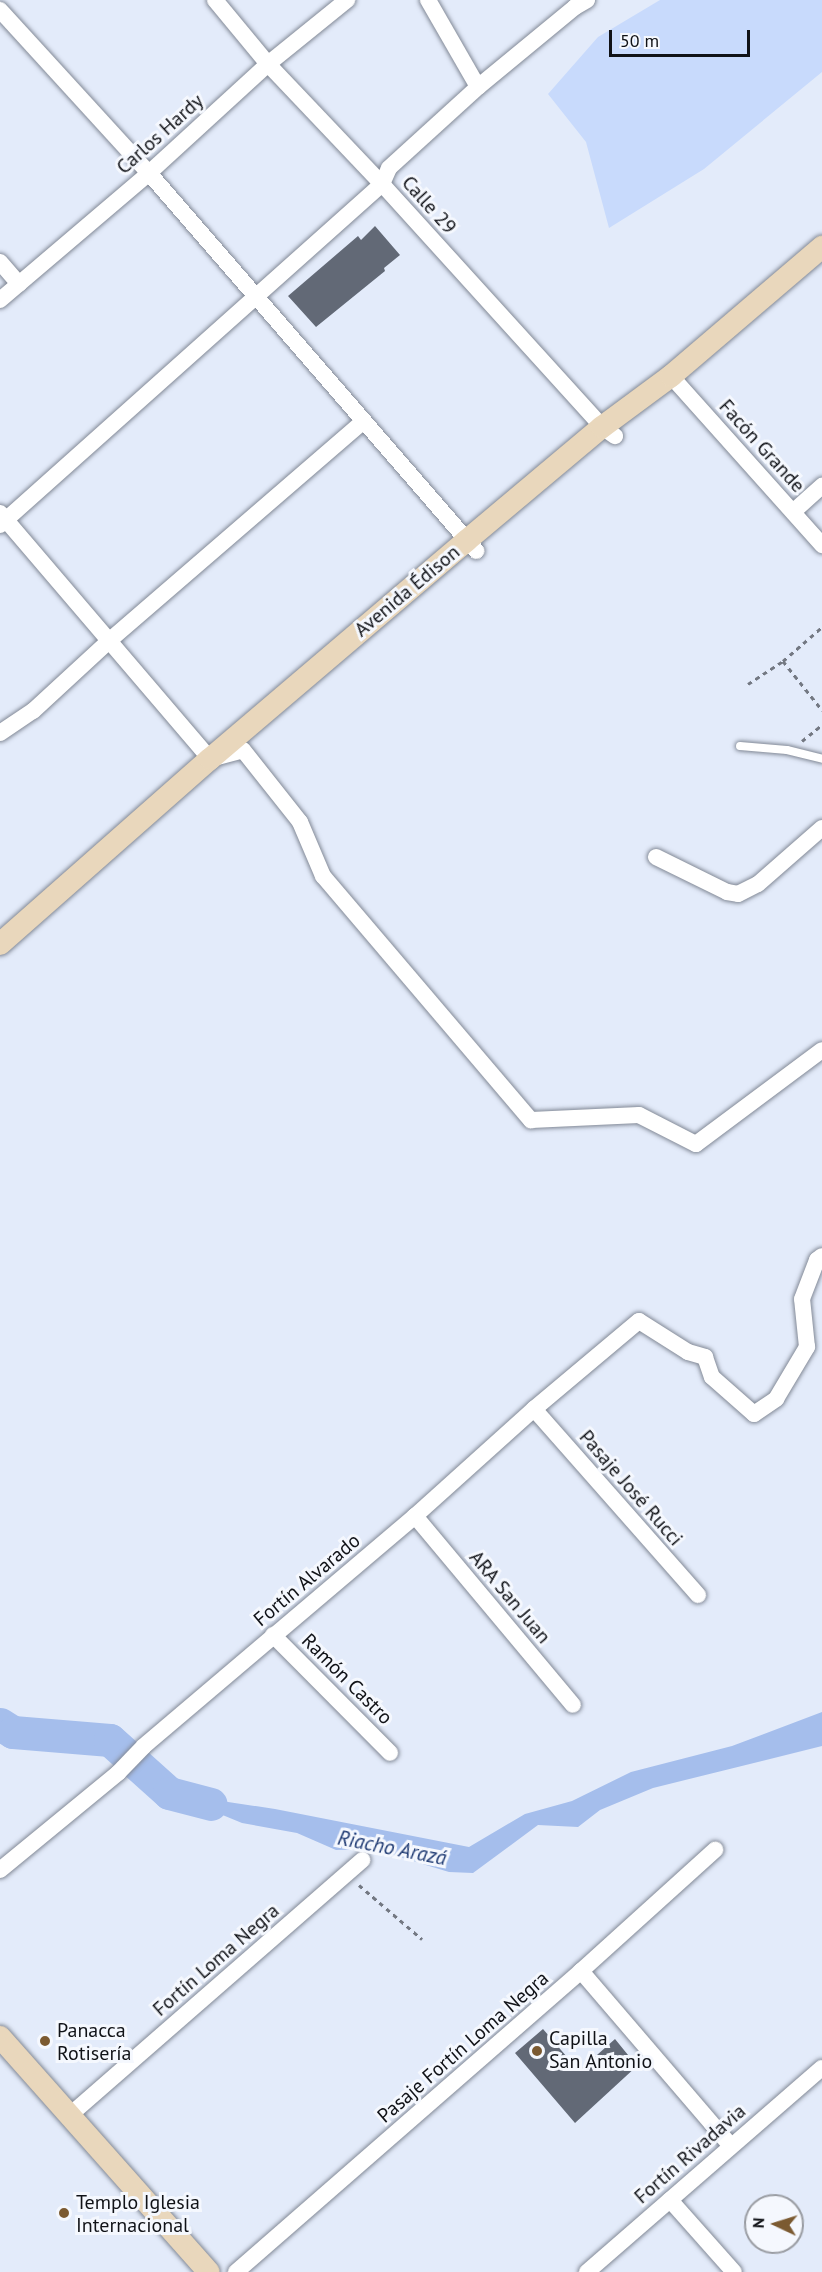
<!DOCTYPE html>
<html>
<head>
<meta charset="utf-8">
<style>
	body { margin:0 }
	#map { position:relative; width:822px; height:2272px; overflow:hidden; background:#e3ebfa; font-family:"PT Sans",sans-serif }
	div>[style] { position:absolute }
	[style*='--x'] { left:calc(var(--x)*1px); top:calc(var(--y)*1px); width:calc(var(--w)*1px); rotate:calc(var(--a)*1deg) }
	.green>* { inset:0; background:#c8dafc }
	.water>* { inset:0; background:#a5beec }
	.river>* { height:33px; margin:-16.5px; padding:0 16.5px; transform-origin:16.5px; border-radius:16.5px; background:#a5beec }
	.building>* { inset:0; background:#626976 }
	.path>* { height:3px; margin-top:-1.5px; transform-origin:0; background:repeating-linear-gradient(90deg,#737882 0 4.5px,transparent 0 9px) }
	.roads { filter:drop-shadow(0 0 2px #828996) drop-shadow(0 0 2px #828996) }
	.service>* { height:8px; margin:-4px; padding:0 4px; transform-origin:4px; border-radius:4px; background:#fff }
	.minor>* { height:16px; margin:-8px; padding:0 8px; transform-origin:8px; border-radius:8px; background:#fff }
	.secondary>* { height:22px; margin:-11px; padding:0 11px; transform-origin:11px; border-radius:11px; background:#e9d7bc }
	.dots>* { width:16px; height:16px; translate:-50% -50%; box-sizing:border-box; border:3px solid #f5f8fe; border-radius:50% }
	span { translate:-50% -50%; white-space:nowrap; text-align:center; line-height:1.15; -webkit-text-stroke:6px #f5f8fe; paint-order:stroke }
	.street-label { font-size:20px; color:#101217 }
	.poi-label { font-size:20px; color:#101217 }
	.left { translate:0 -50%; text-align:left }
	.water-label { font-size:21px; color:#213c74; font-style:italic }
	.north { position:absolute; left:744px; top:2194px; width:60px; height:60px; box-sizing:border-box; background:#f5f8fe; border:2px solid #999ca2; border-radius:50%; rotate:274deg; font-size:16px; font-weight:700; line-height:24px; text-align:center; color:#101217 }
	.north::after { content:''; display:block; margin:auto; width:21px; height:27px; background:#7b5a31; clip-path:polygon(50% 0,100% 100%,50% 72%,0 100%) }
	.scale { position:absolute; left:609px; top:30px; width:141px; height:27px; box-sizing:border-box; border:3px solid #101217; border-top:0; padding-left:8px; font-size:18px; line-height:21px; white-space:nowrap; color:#101217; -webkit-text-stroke:4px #f5f8fe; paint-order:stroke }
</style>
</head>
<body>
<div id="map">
	<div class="green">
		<div style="clip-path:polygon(660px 0,822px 0,822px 72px,704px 169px,609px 228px,586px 142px,548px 94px,598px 37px)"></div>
	</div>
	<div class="water">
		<div style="clip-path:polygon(822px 1712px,822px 1746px,653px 1788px,600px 1810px,578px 1827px,538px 1825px,473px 1873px,449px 1872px,373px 1849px,336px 1850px,297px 1833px,242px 1823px,169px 1793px,275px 1809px,469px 1847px,525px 1814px,572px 1801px,631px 1772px,732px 1746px)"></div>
	</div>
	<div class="river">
		<div style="--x:0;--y:1724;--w:15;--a:32"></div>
		<div style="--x:13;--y:1732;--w:97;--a:4.7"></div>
		<div style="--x:110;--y:1740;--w:79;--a:41.9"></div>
		<div style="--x:169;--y:1793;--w:43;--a:14.7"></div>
	</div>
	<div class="building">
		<div style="clip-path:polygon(375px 226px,400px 255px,384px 268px,385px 271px,316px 327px,288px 296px,358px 236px,361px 240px)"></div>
		<div style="clip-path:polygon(543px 2029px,579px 2071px,615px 2039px,637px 2066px,575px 2123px,515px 2053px)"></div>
	</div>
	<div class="path">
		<div style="--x:783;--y:661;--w:63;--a:51.5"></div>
		<div style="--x:748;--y:684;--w:42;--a:-33.3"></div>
		<div style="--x:783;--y:661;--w:52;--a:-41.1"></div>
		<div style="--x:802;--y:741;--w:26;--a:-39"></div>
		<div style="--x:359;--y:1885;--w:83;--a:40.6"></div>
	</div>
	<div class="roads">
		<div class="service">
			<div style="--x:740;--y:746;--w:47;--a:4.9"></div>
			<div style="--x:787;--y:750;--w:36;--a:14"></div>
		</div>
		<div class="minor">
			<div style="--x:215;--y:0;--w:83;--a:50.4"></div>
			<div style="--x:268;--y:64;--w:166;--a:46.5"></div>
			<div style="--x:382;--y:184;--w:328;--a:47.8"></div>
			<div style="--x:602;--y:427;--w:16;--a:35"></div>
			<div style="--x:428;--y:0;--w:100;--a:60.1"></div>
			<div style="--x:0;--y:10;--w:221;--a:47.6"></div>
			<div style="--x:149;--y:173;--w:500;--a:49.1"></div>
			<div style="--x:0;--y:262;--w:29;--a:49"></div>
			<div style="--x:0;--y:300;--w:196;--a:-40.4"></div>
			<div style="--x:149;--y:173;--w:161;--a:-42.5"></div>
			<div style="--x:268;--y:64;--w:102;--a:-39"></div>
			<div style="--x:671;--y:376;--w:227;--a:48.2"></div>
			<div style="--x:794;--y:511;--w:38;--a:-42"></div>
			<div style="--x:0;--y:513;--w:323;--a:49.5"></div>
			<div style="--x:210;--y:759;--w:34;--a:-15"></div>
			<div style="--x:243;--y:750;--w:92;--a:51.6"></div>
			<div style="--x:300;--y:822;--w:59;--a:66.9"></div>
			<div style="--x:323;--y:876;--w:321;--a:49.6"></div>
			<div style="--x:531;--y:1120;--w:108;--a:-2.7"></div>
			<div style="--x:639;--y:1115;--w:64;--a:27"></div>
			<div style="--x:696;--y:1144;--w:157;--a:-36.7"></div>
			<div style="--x:0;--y:525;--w:512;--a:-41.75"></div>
			<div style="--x:382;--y:184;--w:17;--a:-66"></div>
			<div style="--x:389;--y:168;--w:120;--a:-42.3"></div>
			<div style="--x:478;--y:87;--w:126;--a:-39.5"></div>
			<div style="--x:575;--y:7;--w:14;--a:-30"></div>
			<div style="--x:0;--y:733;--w:40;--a:-34"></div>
			<div style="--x:33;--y:711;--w:105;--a:-42.7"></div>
			<div style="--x:110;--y:640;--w:334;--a:-40.8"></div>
			<div style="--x:656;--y:857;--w:79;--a:26.2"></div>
			<div style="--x:727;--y:892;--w:11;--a:10"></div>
			<div style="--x:738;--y:894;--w:22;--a:-27"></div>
			<div style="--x:758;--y:884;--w:85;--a:-41.2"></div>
			<div style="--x:534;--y:1409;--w:248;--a:48.6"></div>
			<div style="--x:415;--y:1516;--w:246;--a:50.1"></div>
			<div style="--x:273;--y:1635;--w:166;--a:45.2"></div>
			<div style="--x:0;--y:1870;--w:153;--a:-39.4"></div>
			<div style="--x:118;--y:1773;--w:37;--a:-46"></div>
			<div style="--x:144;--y:1746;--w:355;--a:-40.3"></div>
			<div style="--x:415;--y:1516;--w:160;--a:-42"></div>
			<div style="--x:534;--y:1409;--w:137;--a:-40"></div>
			<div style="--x:639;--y:1321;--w:58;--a:32.3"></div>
			<div style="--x:688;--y:1352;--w:18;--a:16"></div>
			<div style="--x:705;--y:1357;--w:21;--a:71"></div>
			<div style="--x:712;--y:1377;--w:56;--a:41.4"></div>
			<div style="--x:754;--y:1414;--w:27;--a:-34"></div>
			<div style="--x:776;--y:1399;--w:61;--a:-59.2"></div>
			<div style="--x:807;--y:1347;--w:48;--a:-95.9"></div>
			<div style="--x:802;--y:1299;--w:42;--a:-69"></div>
			<div style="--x:817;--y:1260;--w:6;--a:-39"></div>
			<div style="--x:581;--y:1971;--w:229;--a:49.4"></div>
			<div style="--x:70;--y:2115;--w:388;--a:-41.1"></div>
			<div style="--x:670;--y:2200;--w:96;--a:48.4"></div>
			<div style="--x:236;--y:2272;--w:458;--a:-41.1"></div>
			<div style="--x:581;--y:1971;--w:181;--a:-42.1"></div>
			<div style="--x:587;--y:2272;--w:311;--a:-41"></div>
		</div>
		<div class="secondary">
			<div style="--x:0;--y:944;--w:280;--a:-41.4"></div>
			<div style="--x:210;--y:759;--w:336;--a:-40.4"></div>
			<div style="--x:466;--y:541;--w:177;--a:-40"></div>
			<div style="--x:602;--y:427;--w:86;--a:-36.5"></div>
			<div style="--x:671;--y:376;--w:199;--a:-40.5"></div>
			<div style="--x:0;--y:2037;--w:314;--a:48.4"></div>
		</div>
	</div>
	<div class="dots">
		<div style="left:45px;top:2041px;background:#7b5a31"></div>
		<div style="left:537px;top:2051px;background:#7b5a31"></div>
		<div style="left:64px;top:2213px;background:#7b5a31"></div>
	</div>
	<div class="street-label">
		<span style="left:160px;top:134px;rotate:-42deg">Carlos Hardy</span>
		<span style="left:429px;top:205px;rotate:48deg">Calle 29</span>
		<span style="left:762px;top:446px;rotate:48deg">Facón Grande</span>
		<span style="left:407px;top:591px;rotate:-40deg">Avenida Édison</span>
		<span style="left:631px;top:1488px;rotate:49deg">Pasaje José Rucci</span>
		<span style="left:307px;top:1580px;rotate:-40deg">Fortín Alvarado</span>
		<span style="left:510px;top:1597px;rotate:50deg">ARA San Juan</span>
		<span style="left:347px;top:1679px;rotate:45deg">Ramón Castro</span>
		<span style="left:216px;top:1960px;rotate:-41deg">Fortín Loma Negra</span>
		<span style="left:463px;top:2047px;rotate:-41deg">Pasaje Fortín Loma Negra</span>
		<span style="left:690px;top:2154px;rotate:-41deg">Fortín Rivadavia</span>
	</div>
	<div class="poi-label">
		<span class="left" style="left:57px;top:2042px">Panacca<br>Rotisería</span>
		<span class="left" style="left:549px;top:2050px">Capilla<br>San Antonio</span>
		<span class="left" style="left:76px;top:2214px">Templo Iglesia<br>Internacional</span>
	</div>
	<div class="water-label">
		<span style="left:392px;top:1848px;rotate:11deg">Riacho Arazá</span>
	</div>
	<div class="north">N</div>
	<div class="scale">50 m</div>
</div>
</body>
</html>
